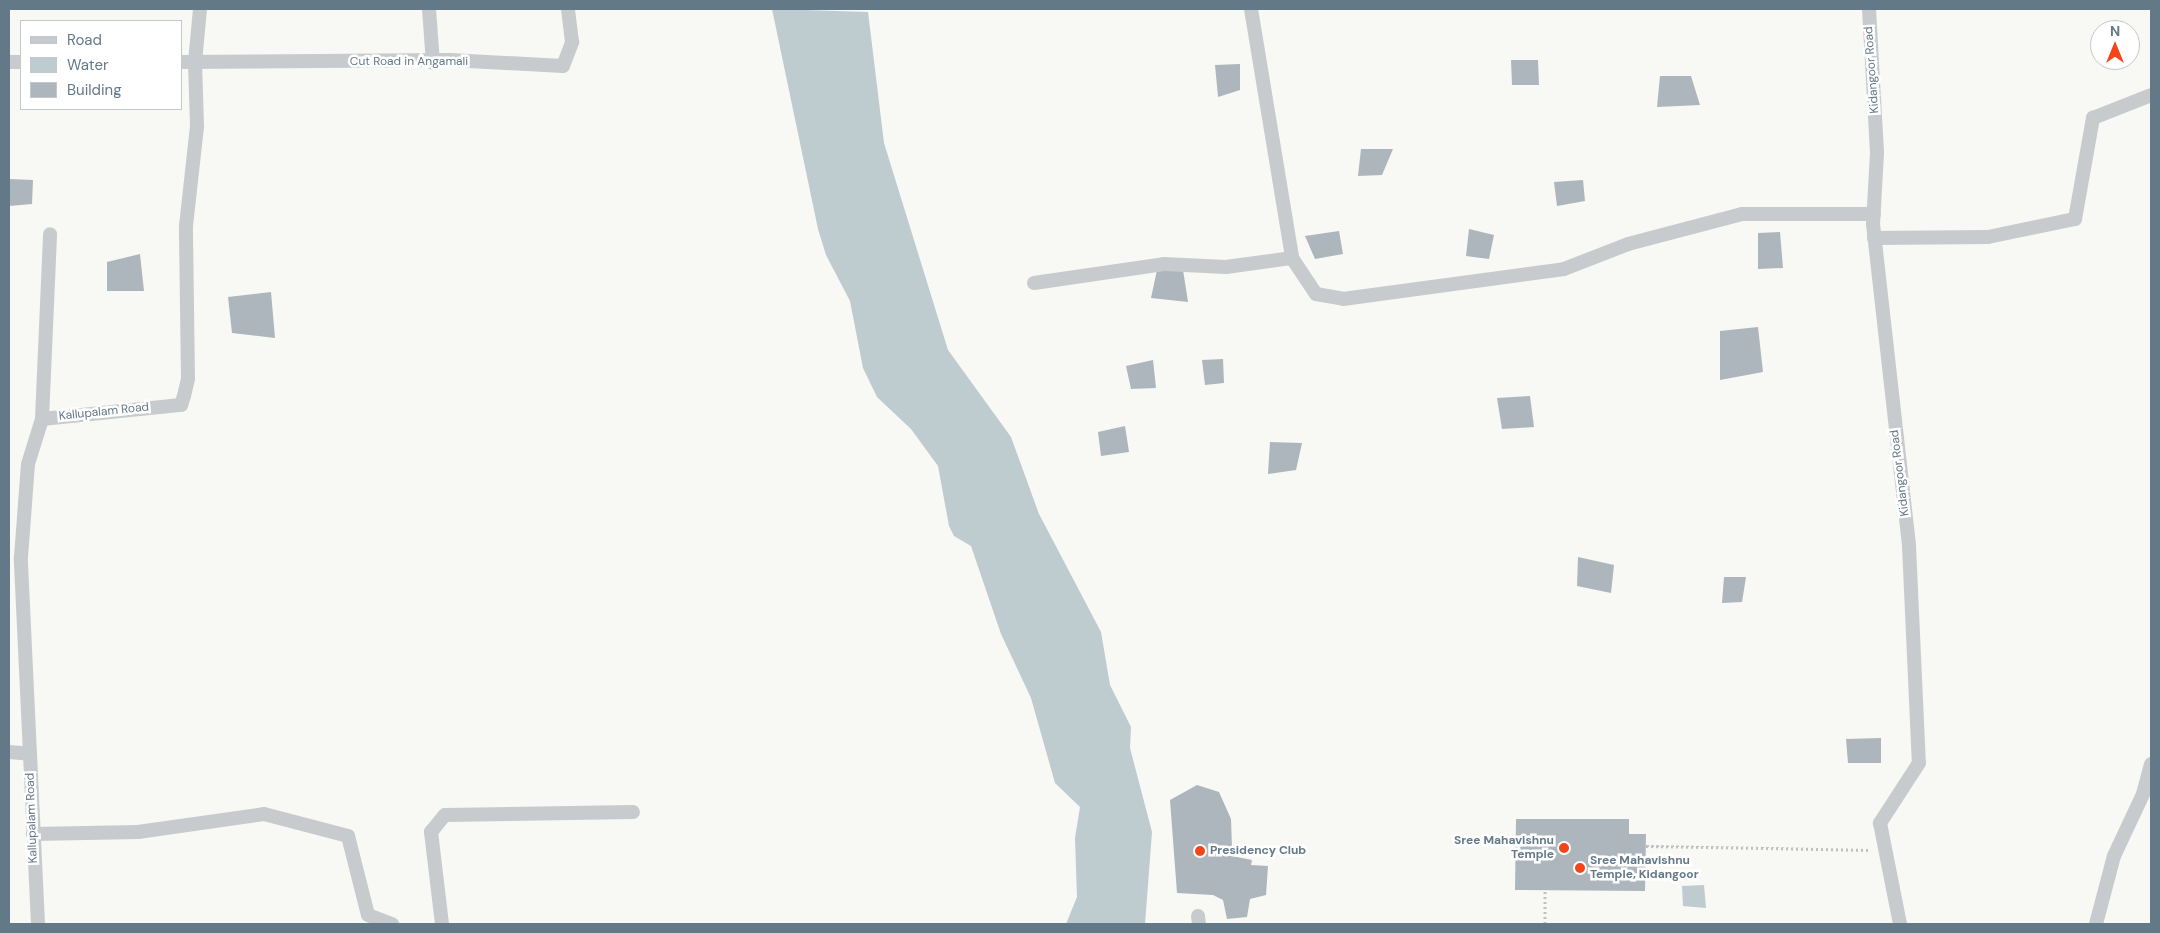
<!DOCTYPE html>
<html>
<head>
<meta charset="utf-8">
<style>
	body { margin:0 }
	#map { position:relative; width:2160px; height:933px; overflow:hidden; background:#f8f8f4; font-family:"DM Sans",sans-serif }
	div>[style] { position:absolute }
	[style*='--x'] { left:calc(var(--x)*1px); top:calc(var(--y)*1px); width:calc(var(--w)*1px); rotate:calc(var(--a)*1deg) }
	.water>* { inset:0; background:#becbcf }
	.building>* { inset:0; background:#adb6bc }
	.path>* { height:3px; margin-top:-1.5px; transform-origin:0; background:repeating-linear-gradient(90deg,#bec1c3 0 2.5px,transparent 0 5px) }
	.minor>* { height:14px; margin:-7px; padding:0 7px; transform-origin:7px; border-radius:7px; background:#c7cbce }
	.dots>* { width:14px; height:14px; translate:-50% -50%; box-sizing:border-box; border:2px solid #fff; border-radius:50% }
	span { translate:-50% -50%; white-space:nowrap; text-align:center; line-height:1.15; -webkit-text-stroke:5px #fff; paint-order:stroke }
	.street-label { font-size:12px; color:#647988 }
	.poi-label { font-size:12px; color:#647988; font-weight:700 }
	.right { translate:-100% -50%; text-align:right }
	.left { translate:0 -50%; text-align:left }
	.frame { position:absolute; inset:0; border:10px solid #647988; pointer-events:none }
	.legend { position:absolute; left:20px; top:20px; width:162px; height:90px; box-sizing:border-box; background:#fff; border:1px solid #c1c9cf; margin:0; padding:6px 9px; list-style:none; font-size:15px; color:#647988 }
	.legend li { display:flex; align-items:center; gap:10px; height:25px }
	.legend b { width:25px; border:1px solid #c1c9cf }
	.north { position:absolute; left:2090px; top:20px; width:50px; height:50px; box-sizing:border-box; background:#fff; border:1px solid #c1c9cf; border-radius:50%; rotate:0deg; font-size:14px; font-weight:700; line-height:20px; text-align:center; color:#647988 }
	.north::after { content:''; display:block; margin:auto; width:18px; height:22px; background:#f44418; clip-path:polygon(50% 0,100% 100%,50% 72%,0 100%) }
</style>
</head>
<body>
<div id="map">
	<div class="water">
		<div style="clip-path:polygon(772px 9px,868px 12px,884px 143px,948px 350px,1011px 437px,1039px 514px,1101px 632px,1110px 685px,1131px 727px,1130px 748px,1152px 832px,1145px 924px,1066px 924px,1077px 897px,1075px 838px,1080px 807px,1055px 783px,1031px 698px,1001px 634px,971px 546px,954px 536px,949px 526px,938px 466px,911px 429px,877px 397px,863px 368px,850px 301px,826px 255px,818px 229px)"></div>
		<div style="clip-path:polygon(1704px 885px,1706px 908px,1683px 906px,1682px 886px)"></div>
	</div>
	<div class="building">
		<div style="clip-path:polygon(1511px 60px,1538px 60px,1539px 85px,1512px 85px)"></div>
		<div style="clip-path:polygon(1240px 64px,1240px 90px,1218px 97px,1215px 65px)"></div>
		<div style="clip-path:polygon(1660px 76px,1691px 76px,1700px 105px,1657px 107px)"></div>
		<div style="clip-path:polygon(1361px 149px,1393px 149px,1382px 175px,1358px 176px)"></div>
		<div style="clip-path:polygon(9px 179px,33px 180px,32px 204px,9px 206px)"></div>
		<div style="clip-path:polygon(1583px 180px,1585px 201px,1557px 206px,1554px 182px)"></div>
		<div style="clip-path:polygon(1469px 229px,1494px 235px,1489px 259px,1466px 256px)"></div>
		<div style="clip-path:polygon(1339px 231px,1343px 254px,1315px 259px,1305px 236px)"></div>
		<div style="clip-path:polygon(1780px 232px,1783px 268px,1758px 269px,1758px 233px)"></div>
		<div style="clip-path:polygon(140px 254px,144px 291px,107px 291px,107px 262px)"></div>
		<div style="clip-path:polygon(1157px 270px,1183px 270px,1188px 302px,1151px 298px)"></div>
		<div style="clip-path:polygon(271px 292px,275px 338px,232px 333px,228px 297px)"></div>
		<div style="clip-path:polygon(1758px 327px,1763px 372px,1720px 380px,1720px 331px)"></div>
		<div style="clip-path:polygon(1223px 359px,1224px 383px,1205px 385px,1202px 360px)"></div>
		<div style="clip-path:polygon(1153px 360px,1156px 388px,1131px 389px,1126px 366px)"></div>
		<div style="clip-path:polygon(1530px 396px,1534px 427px,1502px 429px,1497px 398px)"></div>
		<div style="clip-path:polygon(1125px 426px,1129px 452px,1101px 456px,1098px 432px)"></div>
		<div style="clip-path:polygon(1270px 442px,1302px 443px,1296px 470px,1268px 474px)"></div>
		<div style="clip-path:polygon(1578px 557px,1614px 565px,1611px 593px,1577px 586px)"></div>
		<div style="clip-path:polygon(1724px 577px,1746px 577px,1742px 602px,1722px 603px)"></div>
		<div style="clip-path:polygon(1881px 738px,1881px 763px,1848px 763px,1846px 739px)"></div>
		<div style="clip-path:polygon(1197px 785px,1219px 792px,1231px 819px,1232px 848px,1222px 854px,1252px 860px,1251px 865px,1268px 866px,1266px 895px,1250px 899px,1247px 917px,1227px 919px,1223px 900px,1213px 895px,1177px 893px,1170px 800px)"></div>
		<div style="clip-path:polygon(1516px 819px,1629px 819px,1629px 834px,1646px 834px,1645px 891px,1515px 890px)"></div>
	</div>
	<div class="path">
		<div style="--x:1646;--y:846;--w:224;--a:1"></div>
		<div style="--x:1545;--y:924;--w:33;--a:-90"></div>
	</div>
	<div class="minor">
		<div style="--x:429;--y:9;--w:54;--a:85.8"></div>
		<div style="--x:1251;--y:9;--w:252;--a:80.6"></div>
		<div style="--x:1869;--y:9;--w:144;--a:86.8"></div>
		<div style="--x:1877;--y:153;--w:71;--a:93.2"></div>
		<div style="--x:1873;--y:224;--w:324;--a:83.6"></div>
		<div style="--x:1909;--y:546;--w:217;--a:87.4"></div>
		<div style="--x:1919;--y:763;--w:72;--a:123"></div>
		<div style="--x:1880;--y:823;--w:103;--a:78.8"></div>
		<div style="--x:9;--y:62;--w:12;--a:0"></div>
		<div style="--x:181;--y:62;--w:269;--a:-0.4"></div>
		<div style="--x:450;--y:60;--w:113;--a:3"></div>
		<div style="--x:563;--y:66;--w:26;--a:-69"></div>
		<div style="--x:572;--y:42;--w:33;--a:-97"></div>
		<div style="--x:1874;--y:238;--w:114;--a:-0.5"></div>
		<div style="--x:1988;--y:237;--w:89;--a:-11.7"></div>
		<div style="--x:2075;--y:219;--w:103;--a:-79.9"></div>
		<div style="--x:2093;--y:118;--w:62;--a:-21.6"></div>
		<div style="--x:1034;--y:283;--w:131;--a:-8.3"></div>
		<div style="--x:1164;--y:264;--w:62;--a:2.8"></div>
		<div style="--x:1226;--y:267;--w:67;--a:-7.8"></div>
		<div style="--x:1292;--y:258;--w:43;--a:56.3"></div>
		<div style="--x:1316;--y:294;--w:27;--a:10"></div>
		<div style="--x:1343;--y:299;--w:223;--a:-7.7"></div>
		<div style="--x:1564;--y:269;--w:69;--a:-21.3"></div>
		<div style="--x:1628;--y:244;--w:118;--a:-14.7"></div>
		<div style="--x:1742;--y:214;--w:132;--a:0"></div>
		<div style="--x:42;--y:419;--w:185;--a:-87.5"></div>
		<div style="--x:9;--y:752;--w:21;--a:5"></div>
		<div style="--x:33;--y:834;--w:105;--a:-1.1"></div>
		<div style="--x:138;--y:832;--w:127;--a:-8.1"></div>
		<div style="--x:264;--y:814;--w:87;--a:14.7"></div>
		<div style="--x:348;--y:836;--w:81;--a:75.8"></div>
		<div style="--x:368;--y:915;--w:26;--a:21"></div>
		<div style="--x:1198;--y:916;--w:8;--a:83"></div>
		<div style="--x:38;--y:924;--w:367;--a:-92.7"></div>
		<div style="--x:21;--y:557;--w:93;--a:-85.7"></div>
		<div style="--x:28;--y:464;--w:47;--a:-72.7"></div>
		<div style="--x:42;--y:419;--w:140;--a:-5.8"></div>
		<div style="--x:181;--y:405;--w:9;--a:-72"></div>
		<div style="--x:184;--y:396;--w:18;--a:-77"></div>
		<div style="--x:188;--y:378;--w:152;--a:-90.8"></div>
		<div style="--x:186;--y:226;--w:101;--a:-83.7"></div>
		<div style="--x:197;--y:126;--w:64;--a:-91.8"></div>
		<div style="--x:195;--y:62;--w:53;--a:-84.6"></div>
		<div style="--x:442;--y:924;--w:93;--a:-96.8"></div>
		<div style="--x:431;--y:832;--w:22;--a:-51"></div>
		<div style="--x:445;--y:815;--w:188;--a:-0.9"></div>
		<div style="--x:2096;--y:924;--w:70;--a:-75.2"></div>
		<div style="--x:2114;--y:856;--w:68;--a:-64.9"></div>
		<div style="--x:2143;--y:794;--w:31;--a:-75"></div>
	</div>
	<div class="dots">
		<div style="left:1564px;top:848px;background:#f44418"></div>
		<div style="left:1200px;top:851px;background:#f44418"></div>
		<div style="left:1580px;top:868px;background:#f44418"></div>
	</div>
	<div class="street-label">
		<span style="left:409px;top:62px">Cut Road in Angamali</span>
		<span style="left:1872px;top:70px;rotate:-94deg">Kidangoor Road</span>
		<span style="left:104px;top:412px;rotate:-6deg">Kallupalam Road</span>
		<span style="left:1900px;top:473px;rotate:-97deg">Kidangoor Road</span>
		<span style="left:32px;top:818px;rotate:-92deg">Kallupalam Road</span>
	</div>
	<div class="poi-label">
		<span class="right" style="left:1554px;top:848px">Sree Mahavishnu<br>Temple</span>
		<span class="left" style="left:1210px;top:851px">Presidency Club</span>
		<span class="left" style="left:1590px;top:868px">Sree Mahavishnu<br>Temple, Kidangoor</span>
	</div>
	<div class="frame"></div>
	<ul class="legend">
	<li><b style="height:6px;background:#c7cbce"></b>Road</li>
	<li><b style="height:14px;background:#becbcf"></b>Water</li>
	<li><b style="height:14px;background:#adb6bc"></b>Building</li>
	</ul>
	<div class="north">N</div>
</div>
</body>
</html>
